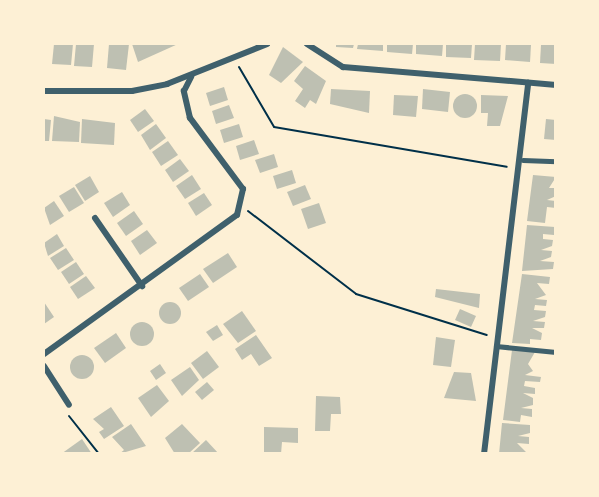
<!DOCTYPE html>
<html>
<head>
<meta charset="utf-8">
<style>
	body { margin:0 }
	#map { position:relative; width:599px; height:497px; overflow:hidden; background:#fdf0d5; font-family:"DM Sans",sans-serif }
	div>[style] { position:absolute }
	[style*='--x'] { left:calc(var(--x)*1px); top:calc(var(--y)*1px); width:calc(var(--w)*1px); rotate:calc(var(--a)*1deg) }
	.building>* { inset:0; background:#bec0b2 }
	.round { border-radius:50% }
	.path>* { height:2px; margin:-1px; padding:0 1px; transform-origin:1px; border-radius:1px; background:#003049 }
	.service>* { height:4.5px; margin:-2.25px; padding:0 2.25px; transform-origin:2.25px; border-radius:2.25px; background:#3f606c }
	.minor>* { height:6px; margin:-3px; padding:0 3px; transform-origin:3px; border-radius:3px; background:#3f606c }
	span { translate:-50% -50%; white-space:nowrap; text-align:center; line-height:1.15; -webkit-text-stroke:6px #fdf0d5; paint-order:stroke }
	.frame { position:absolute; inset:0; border:45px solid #fdf0d5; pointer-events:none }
</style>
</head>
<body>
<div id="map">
	<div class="building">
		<div style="clip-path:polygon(54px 44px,73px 44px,71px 65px,52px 64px)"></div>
		<div style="clip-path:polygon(76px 44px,94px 44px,92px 67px,74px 66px)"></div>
		<div style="clip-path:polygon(109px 44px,129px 44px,126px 70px,107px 68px)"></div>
		<div style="clip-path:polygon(132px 44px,178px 44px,138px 62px)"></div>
		<div style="clip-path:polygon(336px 44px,354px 44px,353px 48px,336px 47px)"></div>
		<div style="clip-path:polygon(358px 44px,383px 44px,383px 51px,357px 49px)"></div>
		<div style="clip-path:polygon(387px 44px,413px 44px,412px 54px,387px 52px)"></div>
		<div style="clip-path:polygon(416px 44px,443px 44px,442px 56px,416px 54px)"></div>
		<div style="clip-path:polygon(446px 44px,472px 44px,471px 58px,446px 57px)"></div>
		<div style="clip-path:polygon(475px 44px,501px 44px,500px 61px,474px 60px)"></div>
		<div style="clip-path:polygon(506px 44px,531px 45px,530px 62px,505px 60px)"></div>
		<div style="clip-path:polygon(547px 44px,556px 44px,556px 64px,540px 63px,541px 45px)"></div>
		<div style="clip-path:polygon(283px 47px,303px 62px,281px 83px,269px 75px)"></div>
		<div style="clip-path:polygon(305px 66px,326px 81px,316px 104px,310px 100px,305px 108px,295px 101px,303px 89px,294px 81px)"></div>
		<div style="clip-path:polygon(224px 87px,228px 100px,210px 106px,206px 93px)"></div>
		<div style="clip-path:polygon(331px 89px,370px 91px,369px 113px,330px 104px)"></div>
		<div style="clip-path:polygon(423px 89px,450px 92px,448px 112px,422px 109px)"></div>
		<div class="round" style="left:453px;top:94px;width:24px;height:24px"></div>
		<div style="clip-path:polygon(394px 95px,418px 96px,416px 117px,393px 115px)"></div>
		<div style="clip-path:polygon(481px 95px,508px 96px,500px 126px,487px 126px,488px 113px,481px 113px)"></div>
		<div style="clip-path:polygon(229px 105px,234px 118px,216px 124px,212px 111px)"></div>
		<div style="clip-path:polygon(145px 109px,154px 121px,138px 132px,130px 120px)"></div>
		<div style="clip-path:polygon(54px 116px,80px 122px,79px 142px,52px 141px)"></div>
		<div style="clip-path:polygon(44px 119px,51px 120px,49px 141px,44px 141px)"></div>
		<div style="clip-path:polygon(82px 119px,115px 123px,114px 145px,81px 143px)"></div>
		<div style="clip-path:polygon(546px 119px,556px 120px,556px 140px,544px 139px)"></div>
		<div style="clip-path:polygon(156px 124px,166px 138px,150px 150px,141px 135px)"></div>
		<div style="clip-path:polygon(239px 124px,243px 137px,224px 143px,220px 130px)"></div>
		<div style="clip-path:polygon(254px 140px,259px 154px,240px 160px,236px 146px)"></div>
		<div style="clip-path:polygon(168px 141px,178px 155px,161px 166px,152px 152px)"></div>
		<div style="clip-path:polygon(274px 154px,278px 167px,260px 173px,255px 160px)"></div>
		<div style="clip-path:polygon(180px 159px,189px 171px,173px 182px,165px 170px)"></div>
		<div style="clip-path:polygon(292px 170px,296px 183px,277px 189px,273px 176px)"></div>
		<div style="clip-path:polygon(192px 175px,201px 189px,185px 199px,176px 186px)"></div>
		<div style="clip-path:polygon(533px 175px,556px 177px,549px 188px,556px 188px,556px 196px,547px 200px,556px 201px,556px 208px,547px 207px,545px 223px,527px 221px)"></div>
		<div style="clip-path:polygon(90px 176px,99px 192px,85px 201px,75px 185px)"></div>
		<div style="clip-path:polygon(305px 185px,311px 199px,293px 206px,287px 192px)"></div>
		<div style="clip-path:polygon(74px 187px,84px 203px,69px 212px,59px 196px)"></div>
		<div style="clip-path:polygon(122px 192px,130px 205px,113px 217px,104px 203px)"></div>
		<div style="clip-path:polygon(204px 193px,212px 205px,196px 216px,188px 203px)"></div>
		<div style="clip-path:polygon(54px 201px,64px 216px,50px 225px,44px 208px)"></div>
		<div style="clip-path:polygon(319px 203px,326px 223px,308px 229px,301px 209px)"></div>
		<div style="clip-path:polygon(134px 211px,143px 224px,126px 236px,117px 223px)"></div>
		<div style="clip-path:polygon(527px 225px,555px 227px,554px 235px,543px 234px,543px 239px,553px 240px,552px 246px,541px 250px,552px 251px,551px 257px,540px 261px,554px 262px,553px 269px,522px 271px)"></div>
		<div style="clip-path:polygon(147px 230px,157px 243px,140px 255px,131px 241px)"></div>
		<div style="clip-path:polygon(57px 234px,64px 246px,48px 256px,44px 243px)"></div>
		<div style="clip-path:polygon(66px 248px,74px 260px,58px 270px,50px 258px)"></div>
		<div style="clip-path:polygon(228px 253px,237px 267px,213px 283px,203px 269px)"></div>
		<div style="clip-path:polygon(76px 262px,84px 274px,69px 284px,61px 272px)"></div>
		<div style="clip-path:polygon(200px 274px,209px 287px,188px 301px,179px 288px)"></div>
		<div style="clip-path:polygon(522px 274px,550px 277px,549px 284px,537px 283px,546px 295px,535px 299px,547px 300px,546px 306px,535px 305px,534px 310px,546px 311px,545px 317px,533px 321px,545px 322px,544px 328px,532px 328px,542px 333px,541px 340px,530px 339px,530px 344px,512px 343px)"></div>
		<div style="clip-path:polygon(86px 276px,95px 288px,78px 299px,70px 287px)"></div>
		<div style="clip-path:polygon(436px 289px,480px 294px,479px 308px,435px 297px)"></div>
		<div class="round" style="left:159px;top:302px;width:22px;height:22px"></div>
		<div style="clip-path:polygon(44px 302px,54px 317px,44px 324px)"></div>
		<div style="clip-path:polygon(460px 309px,476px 316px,471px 327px,455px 320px)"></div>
		<div style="clip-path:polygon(242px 311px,256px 331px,238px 343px,223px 324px)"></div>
		<div class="round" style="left:130px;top:322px;width:24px;height:24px"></div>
		<div style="clip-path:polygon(217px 325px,223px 335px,213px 341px,206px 332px)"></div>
		<div style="clip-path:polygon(116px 333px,126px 348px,105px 363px,94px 348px)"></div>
		<div style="clip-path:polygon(256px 335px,272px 358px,259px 366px,251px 354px,242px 360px,235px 349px)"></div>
		<div style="clip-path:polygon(436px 337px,455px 340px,451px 367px,433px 365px)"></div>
		<div style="clip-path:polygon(512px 350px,535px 352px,528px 364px,533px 371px,525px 375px,541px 377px,540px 382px,525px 381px,524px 386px,535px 388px,535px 394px,523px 393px,533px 398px,533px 405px,521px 408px,532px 409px,532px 417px,521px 415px,520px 422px,503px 420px)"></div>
		<div style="clip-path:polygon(207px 351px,219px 367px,203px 379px,191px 363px)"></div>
		<div class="round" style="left:70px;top:355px;width:24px;height:24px"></div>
		<div style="clip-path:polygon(160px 364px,166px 373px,156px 380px,150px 371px)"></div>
		<div style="clip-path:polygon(190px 367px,199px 380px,182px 396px,171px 380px)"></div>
		<div style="clip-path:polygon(454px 372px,471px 373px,476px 401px,444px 398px)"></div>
		<div style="clip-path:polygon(207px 382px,214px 390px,202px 400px,195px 392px)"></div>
		<div style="clip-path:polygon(157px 385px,169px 401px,151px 417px,138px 398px)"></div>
		<div style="clip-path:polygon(316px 396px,340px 397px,341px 414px,331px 414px,330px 431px,315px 431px)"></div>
		<div style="clip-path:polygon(111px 407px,124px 426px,104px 439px,99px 432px,104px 429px,93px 419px)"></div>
		<div style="clip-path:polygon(502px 423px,530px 425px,530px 433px,518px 436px,529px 437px,529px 444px,517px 443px,528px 454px,499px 454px)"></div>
		<div style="clip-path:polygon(131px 424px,146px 446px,119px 454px,124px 450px,112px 437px)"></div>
		<div style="clip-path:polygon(182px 424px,200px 443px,188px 454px,175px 454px,165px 438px)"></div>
		<div style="clip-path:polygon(264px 427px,298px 428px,298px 443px,282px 442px,281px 454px,234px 454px,264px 452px)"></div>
		<div style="clip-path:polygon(82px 439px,92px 454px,61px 454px)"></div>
		<div style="clip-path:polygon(206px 440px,219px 454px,191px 454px)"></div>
	</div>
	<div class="path">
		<div style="--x:239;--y:67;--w:69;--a:59.7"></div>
		<div style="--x:274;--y:127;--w:236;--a:9.7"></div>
		<div style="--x:248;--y:211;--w:136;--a:37.5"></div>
		<div style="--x:356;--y:294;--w:137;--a:17.4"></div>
		<div style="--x:69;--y:416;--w:48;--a:51.7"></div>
	</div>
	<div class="service">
		<div style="--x:523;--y:160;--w:33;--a:2"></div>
		<div style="--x:496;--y:346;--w:60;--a:5.7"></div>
	</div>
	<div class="minor">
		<div style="--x:307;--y:44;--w:43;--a:32.6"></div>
		<div style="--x:343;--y:67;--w:214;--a:4.8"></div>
		<div style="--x:44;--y:91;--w:88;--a:0"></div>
		<div style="--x:132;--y:91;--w:36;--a:-11"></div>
		<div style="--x:167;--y:84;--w:108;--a:-21.8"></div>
		<div style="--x:95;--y:218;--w:83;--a:55.3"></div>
		<div style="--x:44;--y:354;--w:238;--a:-35.8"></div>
		<div style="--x:237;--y:215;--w:27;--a:-77"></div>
		<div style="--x:243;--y:189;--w:89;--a:-126.7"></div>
		<div style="--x:190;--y:118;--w:28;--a:-103"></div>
		<div style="--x:184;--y:91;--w:16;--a:-63"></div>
		<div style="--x:44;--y:366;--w:46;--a:57.3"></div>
		<div style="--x:484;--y:454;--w:374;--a:-83.2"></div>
	</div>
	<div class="frame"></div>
</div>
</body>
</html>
